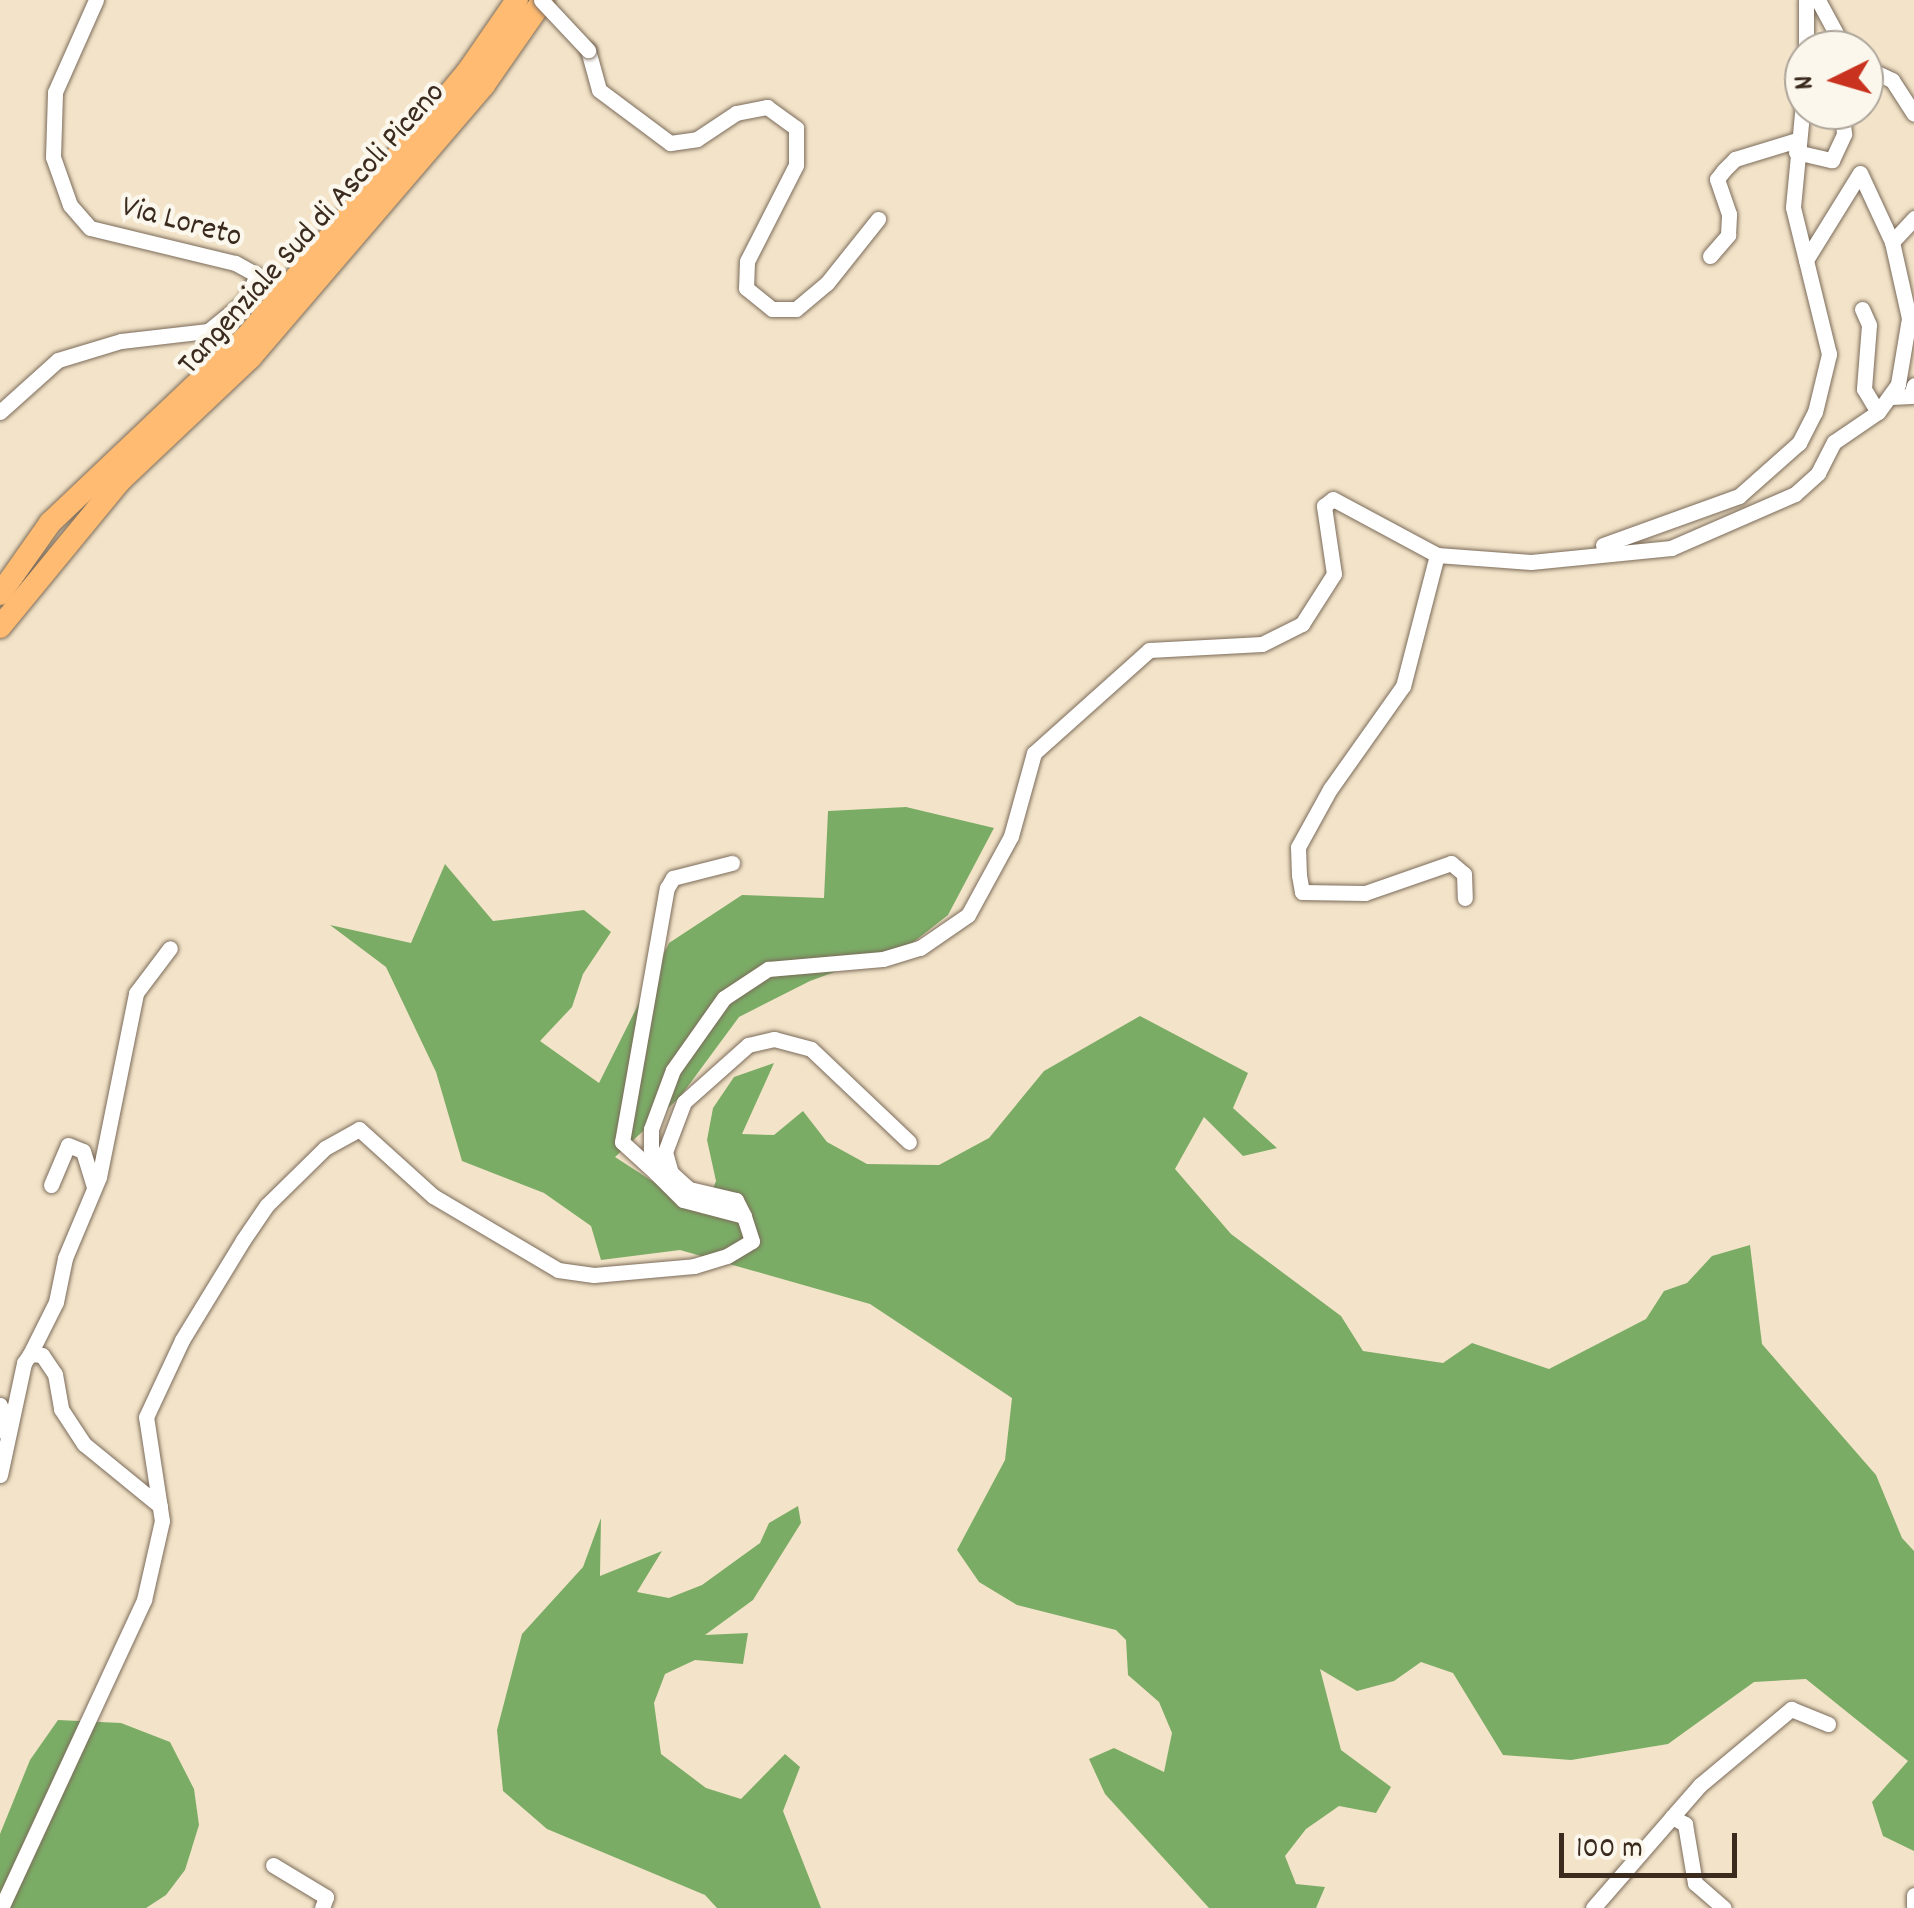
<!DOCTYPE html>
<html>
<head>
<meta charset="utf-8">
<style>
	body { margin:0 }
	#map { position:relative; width:1914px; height:1908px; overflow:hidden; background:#f3e4c9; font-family:Dekko,sans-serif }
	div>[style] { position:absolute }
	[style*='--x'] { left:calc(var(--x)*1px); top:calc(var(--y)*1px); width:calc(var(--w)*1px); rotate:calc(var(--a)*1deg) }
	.forest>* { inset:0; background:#7bac66 }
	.roads { filter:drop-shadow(0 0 2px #7b6b5a) drop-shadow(0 0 2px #7b6b5a) }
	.minor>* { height:15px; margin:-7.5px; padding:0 7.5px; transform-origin:7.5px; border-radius:7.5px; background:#fff }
	.highway>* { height:22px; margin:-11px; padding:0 11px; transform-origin:11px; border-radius:11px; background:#febb71 }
	.bridges { filter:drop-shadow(0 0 2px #7b6b5a) drop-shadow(0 0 2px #7b6b5a) }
	.minor-bridge>* { height:15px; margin:-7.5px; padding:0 7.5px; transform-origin:7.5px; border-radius:7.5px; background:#fff }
	span { translate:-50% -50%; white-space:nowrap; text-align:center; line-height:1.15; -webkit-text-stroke:9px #fbf7ec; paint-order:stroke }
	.street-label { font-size:32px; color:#3b2a1e }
	.north { position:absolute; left:1784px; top:30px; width:100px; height:100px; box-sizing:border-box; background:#fbf7ec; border:2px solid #aea59a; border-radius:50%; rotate:265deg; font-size:28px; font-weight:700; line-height:40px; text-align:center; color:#3b2a1e }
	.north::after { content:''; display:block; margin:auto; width:35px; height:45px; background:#c8321e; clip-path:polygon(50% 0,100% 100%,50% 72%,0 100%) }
	.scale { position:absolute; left:1559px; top:1833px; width:178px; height:45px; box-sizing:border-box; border:5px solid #3b2a1e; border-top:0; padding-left:12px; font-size:30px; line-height:35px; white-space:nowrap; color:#3b2a1e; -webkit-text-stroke:8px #fbf7ec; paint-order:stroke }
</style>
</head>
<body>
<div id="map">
	<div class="forest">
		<div style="clip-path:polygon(906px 807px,994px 828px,948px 915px,911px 944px,810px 981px,739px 1017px,680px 1097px,615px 1157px,703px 1214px,716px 1181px,707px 1140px,713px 1108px,734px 1077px,774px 1063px,742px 1134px,774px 1135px,803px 1111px,827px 1142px,867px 1164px,939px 1165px,989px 1138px,1044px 1071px,1140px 1016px,1248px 1073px,1233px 1108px,1277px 1148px,1243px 1156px,1204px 1117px,1175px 1169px,1231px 1234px,1341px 1316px,1363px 1351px,1443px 1363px,1472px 1343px,1549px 1369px,1646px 1319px,1664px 1291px,1687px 1283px,1712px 1256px,1750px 1245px,1762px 1344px,1876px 1475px,1902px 1538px,1914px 1551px,1914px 1851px,1883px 1836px,1872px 1802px,1908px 1761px,1806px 1679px,1754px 1682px,1668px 1744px,1571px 1760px,1503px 1755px,1453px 1673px,1421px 1662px,1394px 1681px,1357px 1691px,1320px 1669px,1341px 1750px,1391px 1787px,1376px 1813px,1339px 1806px,1306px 1829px,1285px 1856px,1296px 1884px,1325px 1887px,1316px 1908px,1209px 1908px,1105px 1794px,1089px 1759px,1114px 1748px,1164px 1772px,1172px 1733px,1159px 1702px,1128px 1675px,1126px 1640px,1116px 1630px,1017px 1605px,979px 1582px,957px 1550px,1005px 1460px,1012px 1398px,870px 1304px,680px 1250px,601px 1260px,591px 1226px,544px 1193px,462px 1161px,436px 1072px,386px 967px,330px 925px,411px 943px,445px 864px,493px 921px,584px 910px,611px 932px,583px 974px,572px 1007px,540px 1041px,599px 1083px,669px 943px,742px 895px,824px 898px,828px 811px)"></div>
		<div style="clip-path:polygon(798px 1506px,801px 1523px,753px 1600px,705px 1635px,748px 1633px,743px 1664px,695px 1660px,665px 1674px,654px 1703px,661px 1754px,706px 1788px,741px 1799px,785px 1754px,800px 1767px,783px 1811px,821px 1908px,717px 1908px,705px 1895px,547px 1829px,503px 1791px,497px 1730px,522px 1634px,583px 1567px,601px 1518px,600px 1576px,662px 1551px,637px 1592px,669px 1598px,702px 1585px,760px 1543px,769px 1523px)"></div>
		<div style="clip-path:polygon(58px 1720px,121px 1723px,170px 1742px,194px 1789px,199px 1825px,185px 1870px,166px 1895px,146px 1908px,0 1908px,0 1834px,30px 1760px)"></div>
	</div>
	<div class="roads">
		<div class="minor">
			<div style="--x:1818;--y:0;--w:57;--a:61.6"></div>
			<div style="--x:588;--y:50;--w:41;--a:74.6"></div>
			<div style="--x:599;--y:90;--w:89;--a:36.7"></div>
			<div style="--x:670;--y:143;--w:27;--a:-8"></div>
			<div style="--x:697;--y:139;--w:47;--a:-33.7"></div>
			<div style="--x:736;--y:113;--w:32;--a:-11"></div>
			<div style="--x:767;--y:107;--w:36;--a:36"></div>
			<div style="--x:796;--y:128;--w:37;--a:90"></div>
			<div style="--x:796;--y:165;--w:108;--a:117"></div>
			<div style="--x:747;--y:261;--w:27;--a:92"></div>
			<div style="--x:746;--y:288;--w:33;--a:39"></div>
			<div style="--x:772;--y:309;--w:24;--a:0"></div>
			<div style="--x:796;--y:309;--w:40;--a:-40"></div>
			<div style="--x:827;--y:283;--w:82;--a:-51.4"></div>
			<div style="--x:1806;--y:50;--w:50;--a:-90"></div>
			<div style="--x:1864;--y:67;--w:31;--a:25"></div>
			<div style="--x:1892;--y:80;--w:40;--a:57.1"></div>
			<div style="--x:1796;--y:152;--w:37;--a:13"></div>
			<div style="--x:1832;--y:160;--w:29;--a:-65"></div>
			<div style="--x:1844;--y:134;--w:24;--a:-95"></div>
			<div style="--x:1860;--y:173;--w:76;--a:65.1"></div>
			<div style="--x:1710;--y:256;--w:28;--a:-49"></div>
			<div style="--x:1728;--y:235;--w:21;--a:-87"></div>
			<div style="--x:1729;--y:214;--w:37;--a:-109"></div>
			<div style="--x:1717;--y:179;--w:11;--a:-52"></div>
			<div style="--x:1724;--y:170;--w:16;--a:-45"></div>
			<div style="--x:1735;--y:159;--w:65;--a:-17"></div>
			<div style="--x:1806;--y:260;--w:102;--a:-58.2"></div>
			<div style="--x:1862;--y:309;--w:17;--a:66"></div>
			<div style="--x:1869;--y:325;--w:64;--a:94.5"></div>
			<div style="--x:1864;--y:389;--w:27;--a:59"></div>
			<div style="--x:1891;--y:397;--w:20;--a:-3"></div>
			<div style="--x:1911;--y:396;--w:11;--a:-75"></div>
			<div style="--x:0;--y:412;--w:78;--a:-41.9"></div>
			<div style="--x:58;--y:360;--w:66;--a:-16.8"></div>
			<div style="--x:121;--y:341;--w:88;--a:-6.6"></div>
			<div style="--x:208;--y:331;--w:48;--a:-39"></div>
			<div style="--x:245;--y:301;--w:29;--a:-65"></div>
			<div style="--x:257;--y:275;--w:25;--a:-151"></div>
			<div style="--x:235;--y:263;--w:149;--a:-166.4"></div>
			<div style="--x:90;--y:228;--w:30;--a:-131"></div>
			<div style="--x:70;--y:205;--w:51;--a:-109.5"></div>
			<div style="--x:53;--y:157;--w:65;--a:-88.2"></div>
			<div style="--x:55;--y:92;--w:101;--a:-66"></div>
			<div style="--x:1603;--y:545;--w:145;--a:-19.8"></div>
			<div style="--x:1739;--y:496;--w:80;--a:-41.5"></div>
			<div style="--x:1799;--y:443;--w:35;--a:-63"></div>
			<div style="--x:1815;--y:412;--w:60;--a:-76.4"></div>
			<div style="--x:1829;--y:354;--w:151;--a:-103.8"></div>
			<div style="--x:1793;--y:207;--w:115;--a:-84.5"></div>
			<div style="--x:1437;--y:555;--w:135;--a:104.5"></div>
			<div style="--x:1403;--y:686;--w:126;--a:125.3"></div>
			<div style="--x:1330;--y:789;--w:66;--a:118.9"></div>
			<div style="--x:1298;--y:847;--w:28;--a:88"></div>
			<div style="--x:1299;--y:875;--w:17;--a:80"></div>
			<div style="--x:1302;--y:892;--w:63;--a:0.9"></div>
			<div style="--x:1365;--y:893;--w:91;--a:-19.2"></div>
			<div style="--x:1451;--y:863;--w:17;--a:40"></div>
			<div style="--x:1464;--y:874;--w:24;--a:88"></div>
			<div style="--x:656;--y:1173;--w:46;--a:-137.6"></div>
			<div style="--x:622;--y:1142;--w:258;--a:-80"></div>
			<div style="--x:667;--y:888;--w:12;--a:-59"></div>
			<div style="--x:673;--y:878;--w:61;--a:-14.3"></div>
			<div style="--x:51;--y:1185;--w:43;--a:-67"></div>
			<div style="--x:68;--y:1145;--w:16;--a:22"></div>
			<div style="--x:83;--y:1151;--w:37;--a:73"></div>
			<div style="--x:744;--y:1216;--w:18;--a:-117"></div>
			<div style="--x:736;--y:1200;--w:48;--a:-166.8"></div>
			<div style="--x:689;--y:1189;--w:24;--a:-138"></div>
			<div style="--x:671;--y:1173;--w:22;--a:-106"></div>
			<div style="--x:665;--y:1152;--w:53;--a:-69.2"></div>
			<div style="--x:684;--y:1102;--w:86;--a:-41.7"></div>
			<div style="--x:748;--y:1045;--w:27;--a:-13"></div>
			<div style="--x:774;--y:1039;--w:38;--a:15"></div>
			<div style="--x:811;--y:1049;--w:135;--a:43.5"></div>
			<div style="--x:30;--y:1354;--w:58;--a:-63.4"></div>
			<div style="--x:56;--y:1302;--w:45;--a:-78.4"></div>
			<div style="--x:65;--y:1258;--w:88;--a:-67.2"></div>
			<div style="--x:99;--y:1177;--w:188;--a:-78.6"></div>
			<div style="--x:136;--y:993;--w:56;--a:-52.9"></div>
			<div style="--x:0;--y:1405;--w:29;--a:78"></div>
			<div style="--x:0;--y:1475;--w:115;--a:-77.9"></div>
			<div style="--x:24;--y:1363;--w:11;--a:-56"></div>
			<div style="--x:30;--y:1354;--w:12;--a:5"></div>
			<div style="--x:42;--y:1355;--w:23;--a:56"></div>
			<div style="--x:55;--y:1374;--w:36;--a:80"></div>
			<div style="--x:61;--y:1409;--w:42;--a:56.7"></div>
			<div style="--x:84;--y:1444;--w:98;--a:39.2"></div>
			<div style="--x:1672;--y:1817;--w:43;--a:-48.8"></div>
			<div style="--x:1700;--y:1785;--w:119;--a:-39.9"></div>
			<div style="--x:1791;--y:1709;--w:40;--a:22"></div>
			<div style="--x:273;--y:1865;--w:62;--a:31.1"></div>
			<div style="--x:326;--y:1897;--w:12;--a:110"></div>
			<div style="--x:1914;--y:1895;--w:11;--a:90"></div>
			<div style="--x:1;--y:1908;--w:340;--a:-65.1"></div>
			<div style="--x:144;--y:1600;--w:81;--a:-77.2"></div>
			<div style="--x:162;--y:1521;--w:105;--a:-98.7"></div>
			<div style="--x:146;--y:1417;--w:85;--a:-64.9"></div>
			<div style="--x:182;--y:1340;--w:117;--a:-58.6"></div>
			<div style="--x:243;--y:1240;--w:42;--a:-55.6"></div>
			<div style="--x:267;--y:1205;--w:81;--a:-44.5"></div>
			<div style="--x:325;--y:1148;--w:39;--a:-29"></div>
			<div style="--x:359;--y:1129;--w:100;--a:42.2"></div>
			<div style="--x:433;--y:1196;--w:145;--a:30.6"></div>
			<div style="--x:558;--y:1270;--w:36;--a:8"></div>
			<div style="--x:594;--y:1275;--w:100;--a:-5.1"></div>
			<div style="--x:694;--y:1266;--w:34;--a:-17"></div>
			<div style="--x:727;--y:1256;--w:29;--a:-31"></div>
			<div style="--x:752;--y:1241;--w:26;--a:-108"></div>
			<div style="--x:744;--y:1216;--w:63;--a:-165.3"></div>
			<div style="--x:683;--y:1200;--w:38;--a:-135"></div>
			<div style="--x:656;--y:1173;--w:25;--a:-102"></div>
			<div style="--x:651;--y:1149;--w:20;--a:-90"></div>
			<div style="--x:651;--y:1129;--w:63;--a:-69.6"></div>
			<div style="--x:673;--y:1070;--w:88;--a:-54.7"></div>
			<div style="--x:724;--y:998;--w:53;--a:-33.4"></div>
			<div style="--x:768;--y:969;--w:115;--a:-5"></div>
			<div style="--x:883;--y:959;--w:39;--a:-17"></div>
			<div style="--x:920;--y:948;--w:58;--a:-34.5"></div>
			<div style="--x:968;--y:915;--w:90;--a:-61.4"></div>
			<div style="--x:1011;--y:836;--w:86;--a:-74.5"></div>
			<div style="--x:1034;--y:753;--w:154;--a:-41.8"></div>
			<div style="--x:1149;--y:650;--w:113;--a:-3"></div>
			<div style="--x:1262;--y:644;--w:45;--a:-26.6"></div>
			<div style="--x:1302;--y:624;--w:59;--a:-57.4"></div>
			<div style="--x:1334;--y:574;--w:69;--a:-98.4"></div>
			<div style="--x:1324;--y:506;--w:11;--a:-38"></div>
			<div style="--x:1333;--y:499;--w:118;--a:28.3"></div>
			<div style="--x:1437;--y:555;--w:94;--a:4.3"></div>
			<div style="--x:1531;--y:562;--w:141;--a:-5.7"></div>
			<div style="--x:1671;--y:548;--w:135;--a:-23.5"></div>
			<div style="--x:1795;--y:494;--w:31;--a:-42"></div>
			<div style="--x:1818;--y:473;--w:35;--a:-63"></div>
			<div style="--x:1834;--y:442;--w:53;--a:-34.3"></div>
			<div style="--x:1878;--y:412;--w:34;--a:-54"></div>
			<div style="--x:1898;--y:384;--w:67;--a:-80.5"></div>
			<div style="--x:1909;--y:318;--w:78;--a:-102.6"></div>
			<div style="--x:1892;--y:242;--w:33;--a:-47"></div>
			<div style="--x:1593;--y:1908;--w:121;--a:-49"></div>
			<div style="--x:1672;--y:1817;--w:15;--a:28"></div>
			<div style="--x:1685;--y:1824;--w:60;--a:80.4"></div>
			<div style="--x:1695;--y:1883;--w:38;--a:41"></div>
		</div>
		<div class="highway">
			<div style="--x:0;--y:594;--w:87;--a:-54.8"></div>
			<div style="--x:50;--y:523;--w:273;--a:-43.5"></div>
			<div style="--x:248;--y:335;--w:344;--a:-50.2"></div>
			<div style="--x:468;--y:71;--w:86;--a:-55.4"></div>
			<div style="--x:0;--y:627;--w:189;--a:-50.6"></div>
			<div style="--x:120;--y:481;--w:180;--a:-43.4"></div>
			<div style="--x:251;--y:357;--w:358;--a:-49.4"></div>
			<div style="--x:484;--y:85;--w:103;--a:-55.2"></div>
		</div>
	</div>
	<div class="bridges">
		<div class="minor-bridge">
			<div style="--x:541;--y:0;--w:69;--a:46.8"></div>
		</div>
	</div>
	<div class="street-label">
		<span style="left:181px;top:224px;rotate:15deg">Via Loreto</span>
		<span style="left:313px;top:230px;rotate:-48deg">Tangenziale Sud di Ascoli Piceno</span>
	</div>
	<div class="north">N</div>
	<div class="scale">100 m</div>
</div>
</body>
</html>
